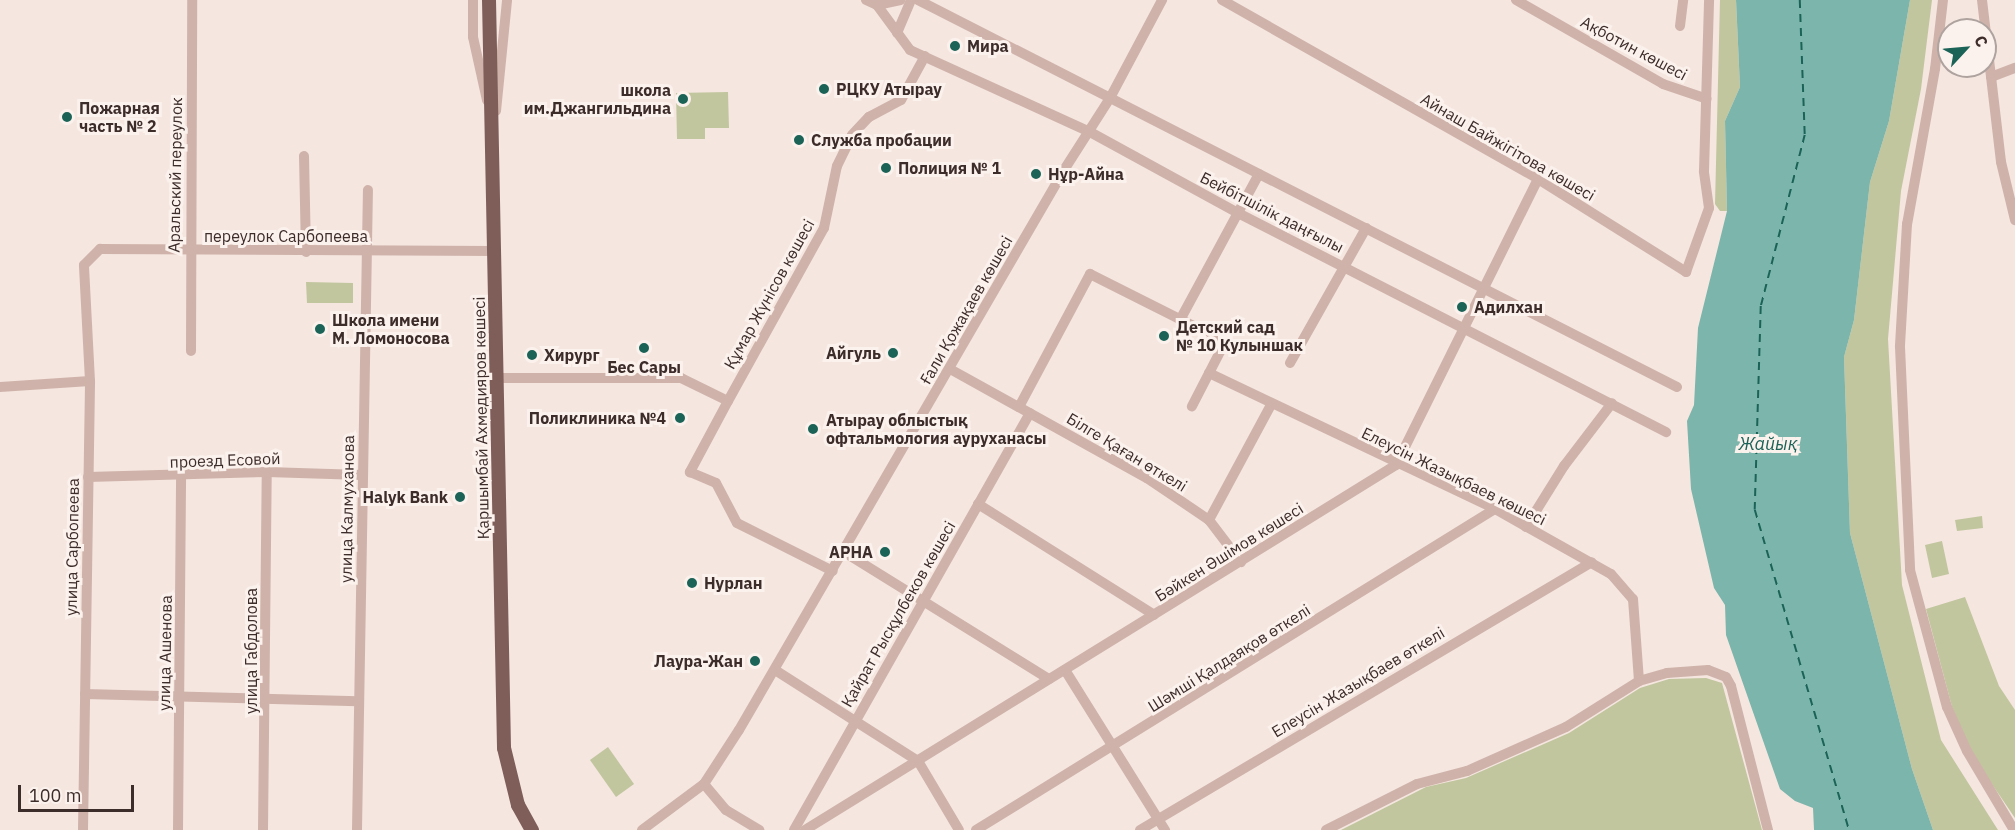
<!DOCTYPE html>
<html>
<head>
<meta charset="utf-8">
<style>
	body { margin:0 }
	#map { position:relative; width:2015px; height:830px; overflow:hidden; background:#f5e6e0; font-family:"IBM Plex Sans",sans-serif }
	div>[style] { position:absolute }
	[style*='--x'] { left:calc(var(--x)*1px); top:calc(var(--y)*1px); width:calc(var(--w)*1px); rotate:calc(var(--a)*1deg) }
	.green>* { inset:0; background:#c1c69e }
	.water>* { inset:0; background:#7cb5ab }
	.ferry>* { height:1.5px; margin-top:-0.75px; transform-origin:0; background:repeating-linear-gradient(90deg,#1b6257 0 8px,transparent 0 14px) }
	.minor>* { height:10px; margin:-5px; padding:0 5px; transform-origin:5px; border-radius:5px; background:#cfb3aa }
	.major>* { height:14px; margin:-7px; padding:0 7px; transform-origin:7px; border-radius:7px; background:#7f5e5a }
	.dots>* { width:16px; height:16px; translate:-50% -50%; box-sizing:border-box; border:3px solid #fcf2ed; border-radius:50% }
	span { translate:-50% -50%; white-space:nowrap; text-align:center; line-height:1.15; -webkit-text-stroke:6px #fcf2ed; paint-order:stroke }
	.poi-label { font-size:16px; color:#3c2c2a; font-weight:700 }
	.left { translate:0 -50%; text-align:left }
	.right { translate:-100% -50%; text-align:right }
	.street-label { font-size:16px; color:#3c2c2a }
	.water-label { font-size:18px; color:#1b6257; font-style:italic }
	.north { position:absolute; left:1937px; top:18px; width:60px; height:60px; box-sizing:border-box; background:#fcf2ed; border:2px solid #afa39f; border-radius:50%; rotate:64deg; font-size:16px; font-weight:700; line-height:24px; text-align:center; color:#3c2c2a }
	.north::after { content:''; display:block; margin:auto; width:21px; height:27px; background:#1b6257; clip-path:polygon(50% 0,100% 100%,50% 72%,0 100%) }
	.scale { position:absolute; left:18px; top:785px; width:116px; height:27px; box-sizing:border-box; border:3px solid #3c2c2a; border-top:0; padding-left:8px; font-size:18px; line-height:21px; white-space:nowrap; color:#3c2c2a; -webkit-text-stroke:4px #fcf2ed; paint-order:stroke }
</style>
</head>
<body>
<div id="map">
	<div class="green">
		<div style="clip-path:polygon(1720px 0,1736px 0,1740px 87px,1725px 121px,1727px 211px,1720px 211px,1715px 204px)"></div>
		<div style="clip-path:polygon(1910px 0,1932px 0,1921px 89px,1901px 191px,1888px 339px,1902px 585px,1941px 740px,1998px 830px,1933px 830px,1912px 769px,1850px 533px,1844px 357px,1854px 320px,1870px 182px,1889px 121px)"></div>
		<div style="clip-path:polygon(728px 92px,729px 128px,705px 128px,705px 139px,677px 139px,676px 93px)"></div>
		<div style="clip-path:polygon(306px 282px,353px 283px,353px 303px,307px 303px)"></div>
		<div style="clip-path:polygon(1982px 516px,1983px 528px,1957px 531px,1955px 520px)"></div>
		<div style="clip-path:polygon(1942px 541px,1949px 574px,1932px 578px,1925px 545px)"></div>
		<div style="clip-path:polygon(1965px 597px,1999px 686px,2015px 710px,2015px 818px,1966px 746px,1955px 718px,1926px 609px)"></div>
		<div style="clip-path:polygon(1706px 678px,1722px 683px,1762px 830px,1341px 830px,1426px 787px,1466px 778px,1569px 733px,1640px 688px,1669px 679px)"></div>
		<div style="clip-path:polygon(608px 747px,634px 784px,616px 797px,590px 760px)"></div>
	</div>
	<div class="water">
		<div style="clip-path:polygon(1736px 0,1910px 0,1889px 121px,1870px 182px,1854px 320px,1844px 357px,1850px 533px,1912px 769px,1933px 830px,1814px 830px,1813px 808px,1795px 801px,1780px 789px,1726px 635px,1725px 605px,1714px 588px,1691px 489px,1687px 421px,1694px 405px,1698px 328px,1727px 211px,1725px 121px,1740px 87px)"></div>
	</div>
	<div class="ferry">
		<div style="--x:1800;--y:0;--w:135;--a:87.9"></div>
		<div style="--x:1805;--y:135;--w:177;--a:104.4"></div>
		<div style="--x:1761;--y:306;--w:204;--a:91.7"></div>
		<div style="--x:1755;--y:510;--w:334;--a:73.6"></div>
	</div>
	<div class="minor">
		<div style="--x:473;--y:0;--w:37;--a:90"></div>
		<div style="--x:473;--y:37;--w:65;--a:77.5"></div>
		<div style="--x:866;--y:0;--w:12;--a:24"></div>
		<div style="--x:877;--y:5;--w:56;--a:53.7"></div>
		<div style="--x:910;--y:50;--w:198;--a:24.5"></div>
		<div style="--x:1090;--y:132;--w:169;--a:28.7"></div>
		<div style="--x:1238;--y:213;--w:481;--a:27.1"></div>
		<div style="--x:918;--y:0;--w:852;--a:27.02"></div>
		<div style="--x:1222;--y:0;--w:363;--a:29.5"></div>
		<div style="--x:1538;--y:179;--w:175;--a:32.1"></div>
		<div style="--x:1686;--y:272;--w:68;--a:-70.2"></div>
		<div style="--x:1709;--y:208;--w:37;--a:-98"></div>
		<div style="--x:1704;--y:171;--w:171;--a:-88.3"></div>
		<div style="--x:1516;--y:0;--w:169;--a:29.7"></div>
		<div style="--x:1663;--y:84;--w:46;--a:18.8"></div>
		<div style="--x:1943;--y:0;--w:69;--a:96.6"></div>
		<div style="--x:1935;--y:69;--w:158;--a:100.2"></div>
		<div style="--x:1907;--y:224;--w:123;--a:93.3"></div>
		<div style="--x:1900;--y:347;--w:223;--a:87.4"></div>
		<div style="--x:1910;--y:570;--w:142;--a:74.9"></div>
		<div style="--x:1947;--y:707;--w:48;--a:65.6"></div>
		<div style="--x:1967;--y:751;--w:92;--a:59.3"></div>
		<div style="--x:1982;--y:0;--w:163;--a:83.3"></div>
		<div style="--x:2001;--y:162;--w:60;--a:76.4"></div>
		<div style="--x:877;--y:5;--w:24;--a:-12"></div>
		<div style="--x:1680;--y:26;--w:26;--a:-83"></div>
		<div style="--x:897;--y:33;--w:36;--a:-67"></div>
		<div style="--x:1991;--y:77;--w:26;--a:-21"></div>
		<div style="--x:496;--y:111;--w:112;--a:-84.3"></div>
		<div style="--x:304;--y:156;--w:96;--a:88.8"></div>
		<div style="--x:1180;--y:320;--w:166;--a:-61.6"></div>
		<div style="--x:191;--y:351;--w:351;--a:-89.8"></div>
		<div style="--x:1290;--y:363;--w:155;--a:-60.6"></div>
		<div style="--x:950;--y:369;--w:225;--a:29"></div>
		<div style="--x:1147;--y:478;--w:75;--a:34.1"></div>
		<div style="--x:1209;--y:520;--w:53;--a:52.7"></div>
		<div style="--x:1209;--y:373;--w:317;--a:25.4"></div>
		<div style="--x:1495;--y:509;--w:133;--a:29.3"></div>
		<div style="--x:1611;--y:574;--w:33;--a:49"></div>
		<div style="--x:1633;--y:599;--w:82;--a:85.8"></div>
		<div style="--x:496;--y:378;--w:185;--a:0"></div>
		<div style="--x:681;--y:378;--w:52;--a:26.1"></div>
		<div style="--x:728;--y:401;--w:81;--a:118.2"></div>
		<div style="--x:690;--y:472;--w:28;--a:23"></div>
		<div style="--x:716;--y:483;--w:45;--a:62.3"></div>
		<div style="--x:737;--y:523;--w:107;--a:26.6"></div>
		<div style="--x:0;--y:387;--w:90;--a:-3.8"></div>
		<div style="--x:728;--y:401;--w:198;--a:-61"></div>
		<div style="--x:824;--y:228;--w:63;--a:-78.2"></div>
		<div style="--x:837;--y:166;--w:34;--a:-64"></div>
		<div style="--x:852;--y:135;--w:25;--a:-47"></div>
		<div style="--x:869;--y:117;--w:36;--a:-28"></div>
		<div style="--x:901;--y:100;--w:50;--a:-61.4"></div>
		<div style="--x:1019;--y:407;--w:151;--a:-61.9"></div>
		<div style="--x:1090;--y:274;--w:147;--a:26.7"></div>
		<div style="--x:1221;--y:340;--w:6;--a:72"></div>
		<div style="--x:1223;--y:346;--w:68;--a:117.3"></div>
		<div style="--x:88;--y:477;--w:179;--a:-1.6"></div>
		<div style="--x:267;--y:472;--w:95;--a:1.8"></div>
		<div style="--x:978;--y:504;--w:208;--a:32.2"></div>
		<div style="--x:1209;--y:520;--w:131;--a:-61.7"></div>
		<div style="--x:1526;--y:527;--w:72;--a:-58.1"></div>
		<div style="--x:1564;--y:466;--w:79;--a:-52.7"></div>
		<div style="--x:844;--y:552;--w:241;--a:31.8"></div>
		<div style="--x:775;--y:670;--w:169;--a:32.5"></div>
		<div style="--x:918;--y:761;--w:80;--a:59.3"></div>
		<div style="--x:1065;--y:670;--w:189;--a:58"></div>
		<div style="--x:85;--y:694;--w:273;--a:1.5"></div>
		<div style="--x:704;--y:784;--w:34;--a:50"></div>
		<div style="--x:726;--y:810;--w:39;--a:31"></div>
		<div style="--x:83;--y:830;--w:449;--a:-89.1"></div>
		<div style="--x:90;--y:381;--w:116;--a:-93"></div>
		<div style="--x:84;--y:265;--w:23;--a:-45"></div>
		<div style="--x:100;--y:249;--w:394;--a:0.3"></div>
		<div style="--x:178;--y:830;--w:353;--a:-89.5"></div>
		<div style="--x:263;--y:830;--w:358;--a:-89.4"></div>
		<div style="--x:357;--y:830;--w:640;--a:-89.02"></div>
		<div style="--x:642;--y:830;--w:77;--a:-36.6"></div>
		<div style="--x:704;--y:784;--w:64;--a:-57.1"></div>
		<div style="--x:739;--y:730;--w:647;--a:-59.87"></div>
		<div style="--x:1064;--y:170;--w:85;--a:-57.4"></div>
		<div style="--x:1110;--y:98;--w:111;--a:-62"></div>
		<div style="--x:794;--y:830;--w:479;--a:-60.5"></div>
		<div style="--x:805;--y:830;--w:695;--a:-31.7"></div>
		<div style="--x:1396;--y:465;--w:319;--a:-63.6"></div>
		<div style="--x:976;--y:830;--w:610;--a:-31.74"></div>
		<div style="--x:1140;--y:830;--w:525;--a:-30.66"></div>
		<div style="--x:1326;--y:830;--w:102;--a:-26.8"></div>
		<div style="--x:1417;--y:784;--w:52;--a:-14.6"></div>
		<div style="--x:1467;--y:771;--w:108;--a:-24"></div>
		<div style="--x:1566;--y:727;--w:86;--a:-32.2"></div>
		<div style="--x:1639;--y:681;--w:29;--a:-16"></div>
		<div style="--x:1667;--y:673;--w:41;--a:-4.2"></div>
		<div style="--x:1708;--y:670;--w:19;--a:21"></div>
		<div style="--x:1726;--y:677;--w:10;--a:61"></div>
		<div style="--x:1731;--y:686;--w:149;--a:75.6"></div>
	</div>
	<div class="major">
		<div style="--x:489;--y:0;--w:748;--a:88.85"></div>
		<div style="--x:504;--y:748;--w:59;--a:76.2"></div>
		<div style="--x:518;--y:805;--w:29;--a:61"></div>
	</div>
	<div class="dots">
		<div style="left:955px;top:46px;background:#1b6257"></div>
		<div style="left:824px;top:89px;background:#1b6257"></div>
		<div style="left:683px;top:99px;background:#1b6257"></div>
		<div style="left:67px;top:117px;background:#1b6257"></div>
		<div style="left:799px;top:140px;background:#1b6257"></div>
		<div style="left:886px;top:168px;background:#1b6257"></div>
		<div style="left:1036px;top:174px;background:#1b6257"></div>
		<div style="left:1462px;top:307px;background:#1b6257"></div>
		<div style="left:320px;top:329px;background:#1b6257"></div>
		<div style="left:1164px;top:336px;background:#1b6257"></div>
		<div style="left:644px;top:348px;background:#1b6257"></div>
		<div style="left:893px;top:353px;background:#1b6257"></div>
		<div style="left:532px;top:355px;background:#1b6257"></div>
		<div style="left:680px;top:418px;background:#1b6257"></div>
		<div style="left:813px;top:429px;background:#1b6257"></div>
		<div style="left:460px;top:497px;background:#1b6257"></div>
		<div style="left:885px;top:552px;background:#1b6257"></div>
		<div style="left:692px;top:583px;background:#1b6257"></div>
		<div style="left:755px;top:661px;background:#1b6257"></div>
	</div>
	<div class="poi-label">
		<span class="left" style="left:967px;top:46px">Мира</span>
		<span class="left" style="left:836px;top:89px">РЦКУ Атырау</span>
		<span class="right" style="left:671px;top:99px">школа<br>им.Джангильдина</span>
		<span class="left" style="left:79px;top:117px">Пожарная<br>часть № 2</span>
		<span class="left" style="left:811px;top:140px">Служба пробации</span>
		<span class="left" style="left:898px;top:168px">Полиция № 1</span>
		<span class="left" style="left:1048px;top:174px">Нұр-Айна</span>
		<span class="left" style="left:1474px;top:307px">Адилхан</span>
		<span class="left" style="left:332px;top:329px">Школа имени<br>М. Ломоносова</span>
		<span class="left" style="left:1176px;top:336px">Детский сад<br>№ 10 Кулыншак</span>
		<span class="right" style="left:881px;top:353px">Айгуль</span>
		<span class="left" style="left:544px;top:355px">Хирург</span>
		<span style="left:644px;top:367px">Бес Сары</span>
		<span class="right" style="left:666px;top:418px">Поликлиника №4</span>
		<span class="left" style="left:826px;top:429px">Атырау облыстық<br>офтальмология ауруханасы</span>
		<span class="right" style="left:448px;top:497px">Halyk Bank</span>
		<span class="right" style="left:873px;top:552px">АРНА</span>
		<span class="left" style="left:704px;top:583px">Нурлан</span>
		<span class="right" style="left:743px;top:661px">Лаура-Жан</span>
	</div>
	<div class="street-label">
		<span style="left:1634px;top:48px;rotate:28deg">Ақботин көшесі</span>
		<span style="left:1508px;top:147px;rotate:30deg">Айнаш Байжігітова көшесі</span>
		<span style="left:175px;top:175px;rotate:-89deg">Аральский переулок</span>
		<span style="left:1272px;top:212px;rotate:27deg">Бейбітшілік даңғылы</span>
		<span style="left:286px;top:236px">переулок Сарбопеева</span>
		<span style="left:769px;top:294px;rotate:-61deg">Құмар Жүнісов көшесі</span>
		<span style="left:966px;top:310px;rotate:-60deg">Ғали Қожақаев көшесі</span>
		<span style="left:481px;top:418px;rotate:-91deg">Қаршымбай Ахмедияров көшесі</span>
		<span style="left:1127px;top:452px;rotate:31deg">Білге Қаған өткелі</span>
		<span style="left:225px;top:460px;rotate:-2deg">проезд Есовой</span>
		<span style="left:1454px;top:476px;rotate:26deg">Елеусін Жазықбаев көшесі</span>
		<span style="left:347px;top:509px;rotate:-89deg">улица Калмуханова</span>
		<span style="left:72px;top:547px;rotate:-89deg">улица Сарбопеева</span>
		<span style="left:1229px;top:552px;rotate:-32deg">Бәйкен Әшімов көшесі</span>
		<span style="left:898px;top:614px;rotate:-60deg">Қайрат Рысқұлбеков көшесі</span>
		<span style="left:251px;top:651px;rotate:-90deg">улица Габдолова</span>
		<span style="left:165px;top:653px;rotate:-89deg">улица Ашенова</span>
		<span style="left:1229px;top:658px;rotate:-32deg">Шәмші Қалдаяқов өткелі</span>
		<span style="left:1358px;top:682px;rotate:-31deg">Елеусін Жазықбаев өткелі</span>
	</div>
	<div class="water-label">
		<span style="left:1768px;top:444px">Жайық</span>
	</div>
	<div class="north">С</div>
	<div class="scale">100 m</div>
</div>
</body>
</html>
